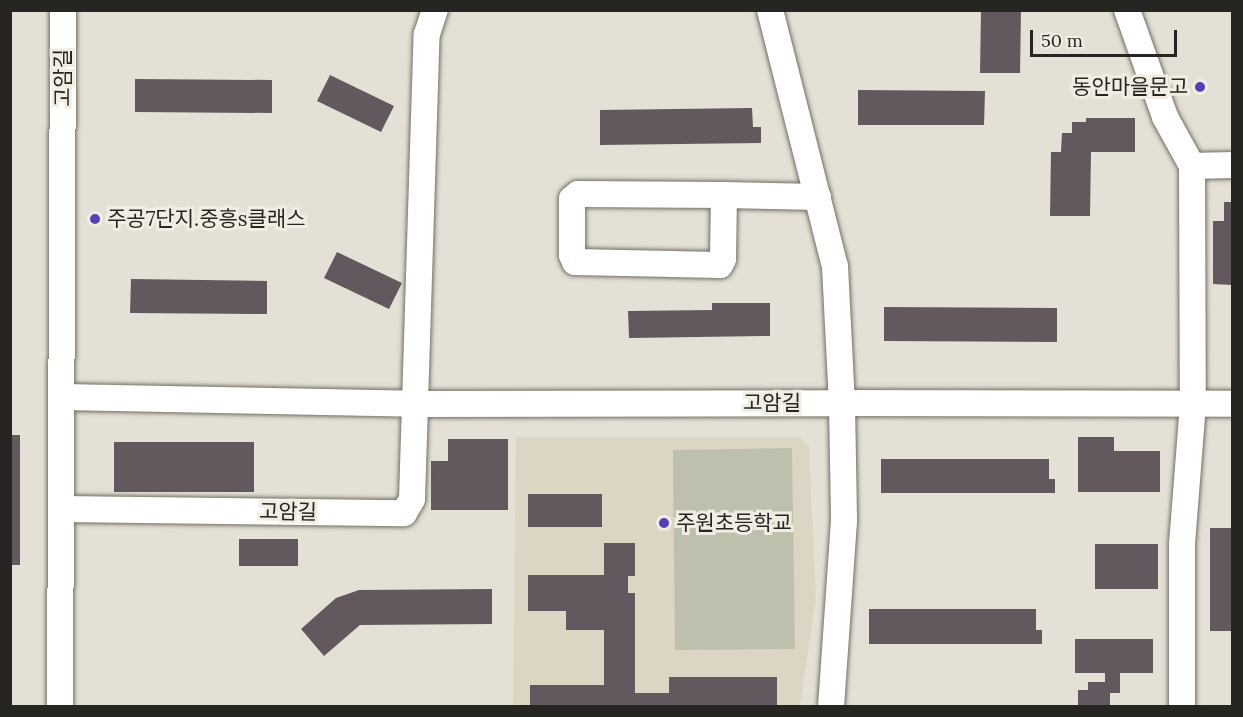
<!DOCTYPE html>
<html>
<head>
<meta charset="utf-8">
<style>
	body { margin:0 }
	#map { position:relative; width:1243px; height:717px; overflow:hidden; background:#e5e0d5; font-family:Lora,"Noto Sans KR",serif }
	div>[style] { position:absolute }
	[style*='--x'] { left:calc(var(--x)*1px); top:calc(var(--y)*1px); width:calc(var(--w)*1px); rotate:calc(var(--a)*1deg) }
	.built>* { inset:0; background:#ddd5c3 }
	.green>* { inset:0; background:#bdc0ad }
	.building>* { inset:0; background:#62585d }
	.roads { filter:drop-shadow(0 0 2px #736f65) drop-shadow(0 0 2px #736f65) }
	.minor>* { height:26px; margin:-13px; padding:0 13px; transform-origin:13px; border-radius:13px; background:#fff }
	.dots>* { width:16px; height:16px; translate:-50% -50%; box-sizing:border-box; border:3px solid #f2ede2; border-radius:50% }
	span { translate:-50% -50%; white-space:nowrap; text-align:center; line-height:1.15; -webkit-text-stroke:6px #f2ede2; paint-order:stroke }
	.street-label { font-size:21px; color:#262521 }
	.poi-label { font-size:21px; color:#262521 }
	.right { translate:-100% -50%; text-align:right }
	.left { translate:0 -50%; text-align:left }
	.frame { position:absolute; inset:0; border:12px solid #262521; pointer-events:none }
	.scale { position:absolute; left:1030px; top:30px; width:147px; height:27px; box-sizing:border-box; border:3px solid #262521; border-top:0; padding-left:8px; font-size:18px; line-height:21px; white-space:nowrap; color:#262521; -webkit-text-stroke:4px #f2ede2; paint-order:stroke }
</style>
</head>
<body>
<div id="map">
	<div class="built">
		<div style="clip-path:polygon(516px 437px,799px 437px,809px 447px,816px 598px,800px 706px,513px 706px)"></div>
	</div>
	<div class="green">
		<div style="clip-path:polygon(792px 448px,795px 649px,675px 650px,673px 450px)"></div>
	</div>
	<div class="building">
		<div style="clip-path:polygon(981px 10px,1021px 10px,1020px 73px,980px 73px)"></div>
		<div style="clip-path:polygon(330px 75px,394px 106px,381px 132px,317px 101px)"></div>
		<div style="clip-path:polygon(135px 79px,272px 80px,272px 113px,135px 112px)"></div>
		<div style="clip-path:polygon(858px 90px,985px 91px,984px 125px,858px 125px)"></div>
		<div style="clip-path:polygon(752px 108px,753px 127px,761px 127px,761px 143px,600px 145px,600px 110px)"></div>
		<div style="clip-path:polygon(1086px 118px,1135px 118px,1135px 152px,1091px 152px,1090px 216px,1050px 216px,1051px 152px,1061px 152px,1062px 133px,1072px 133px,1072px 122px,1086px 122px)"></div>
		<div style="clip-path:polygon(1224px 202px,1232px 202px,1232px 285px,1213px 284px,1213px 221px,1224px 221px)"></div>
		<div style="clip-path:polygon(337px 252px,402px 283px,389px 309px,324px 278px)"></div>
		<div style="clip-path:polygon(131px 279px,267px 281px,267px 314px,130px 313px)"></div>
		<div style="clip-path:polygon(712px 303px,770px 303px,770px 336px,629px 338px,628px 311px,712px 310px)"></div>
		<div style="clip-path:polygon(884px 307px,1057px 308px,1057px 342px,884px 341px)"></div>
		<div style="clip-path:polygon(10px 435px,20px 435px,20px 565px,10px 565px)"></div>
		<div style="clip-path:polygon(1078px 437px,1114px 437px,1114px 451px,1160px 451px,1160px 492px,1078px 492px)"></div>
		<div style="clip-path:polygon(448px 439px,508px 439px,508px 510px,431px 510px,431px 461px,448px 461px)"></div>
		<div style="clip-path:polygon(114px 442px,254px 442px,254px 492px,114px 492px)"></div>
		<div style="clip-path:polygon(881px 459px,1049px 459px,1049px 479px,1055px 479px,1055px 493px,881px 493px)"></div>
		<div style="clip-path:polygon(528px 494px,602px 494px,602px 527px,528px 527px)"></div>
		<div style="clip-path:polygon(1210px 528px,1232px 528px,1232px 631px,1210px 631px)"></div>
		<div style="clip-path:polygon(239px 539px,298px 539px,298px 566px,239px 566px)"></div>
		<div style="clip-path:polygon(604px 543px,635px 543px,635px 576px,628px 576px,628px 593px,635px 593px,635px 693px,669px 693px,669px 677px,777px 677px,777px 706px,530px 706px,530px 685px,604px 685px,604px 630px,566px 630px,566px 611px,528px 611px,528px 575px,604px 575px)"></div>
		<div style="clip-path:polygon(1095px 544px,1158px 544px,1158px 589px,1095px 589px)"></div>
		<div style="clip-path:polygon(492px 589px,492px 624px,360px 625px,324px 656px,301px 629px,336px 598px,359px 590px)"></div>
		<div style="clip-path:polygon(869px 609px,1036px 609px,1036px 630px,1042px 630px,1042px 644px,869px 644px)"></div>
		<div style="clip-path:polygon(1075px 639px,1153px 639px,1153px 673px,1120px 673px,1120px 693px,1110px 693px,1110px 706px,1078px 706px,1078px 690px,1088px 690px,1088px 682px,1105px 682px,1105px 673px,1075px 673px)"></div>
	</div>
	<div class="roads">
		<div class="minor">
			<div style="--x:770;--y:10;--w:264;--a:75.8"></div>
			<div style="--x:835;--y:266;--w:137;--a:87.1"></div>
			<div style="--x:842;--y:403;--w:390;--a:0.1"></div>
			<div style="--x:1127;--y:10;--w:114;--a:70.4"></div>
			<div style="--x:1165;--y:117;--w:56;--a:61.1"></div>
			<div style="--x:1192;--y:166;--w:238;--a:89.8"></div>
			<div style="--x:1193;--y:404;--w:140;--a:94.5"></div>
			<div style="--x:1182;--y:544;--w:162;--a:90"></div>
			<div style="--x:1192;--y:166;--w:40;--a:-1.4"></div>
			<div style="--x:724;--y:195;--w:64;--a:90.9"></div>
			<div style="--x:723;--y:259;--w:7;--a:117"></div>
			<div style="--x:720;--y:265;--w:145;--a:-178.8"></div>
			<div style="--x:575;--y:262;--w:8;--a:-113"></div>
			<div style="--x:572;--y:255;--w:56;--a:-90"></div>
			<div style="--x:572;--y:199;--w:8;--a:-40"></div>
			<div style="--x:578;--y:194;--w:146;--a:0.4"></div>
			<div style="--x:724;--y:195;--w:94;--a:1.2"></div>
			<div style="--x:62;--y:397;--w:353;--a:1.1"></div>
			<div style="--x:415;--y:404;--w:427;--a:-0.1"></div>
			<div style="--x:842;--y:403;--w:118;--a:89"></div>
			<div style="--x:844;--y:521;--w:185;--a:94"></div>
			<div style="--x:61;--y:509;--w:343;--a:0.7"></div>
			<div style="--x:404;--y:513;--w:16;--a:-60"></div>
			<div style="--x:412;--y:499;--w:465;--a:-88.2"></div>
			<div style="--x:427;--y:34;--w:25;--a:-72"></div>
			<div style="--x:60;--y:706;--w:696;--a:-89.75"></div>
		</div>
	</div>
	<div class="dots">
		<div style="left:1200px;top:87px;background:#573fb7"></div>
		<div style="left:95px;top:219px;background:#573fb7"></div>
		<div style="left:664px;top:523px;background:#573fb7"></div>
	</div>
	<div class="street-label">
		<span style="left:63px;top:78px;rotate:-90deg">고암길</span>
		<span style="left:772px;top:403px">고암길</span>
		<span style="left:288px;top:512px;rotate:1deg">고암길</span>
	</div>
	<div class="poi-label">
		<span class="right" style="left:1188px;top:87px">동안마을문고</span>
		<span class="left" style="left:107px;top:219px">주공7단지.중흥s클래스</span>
		<span class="left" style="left:676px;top:523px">주원초등학교</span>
	</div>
	<div class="frame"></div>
	<div class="scale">50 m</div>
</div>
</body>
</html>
